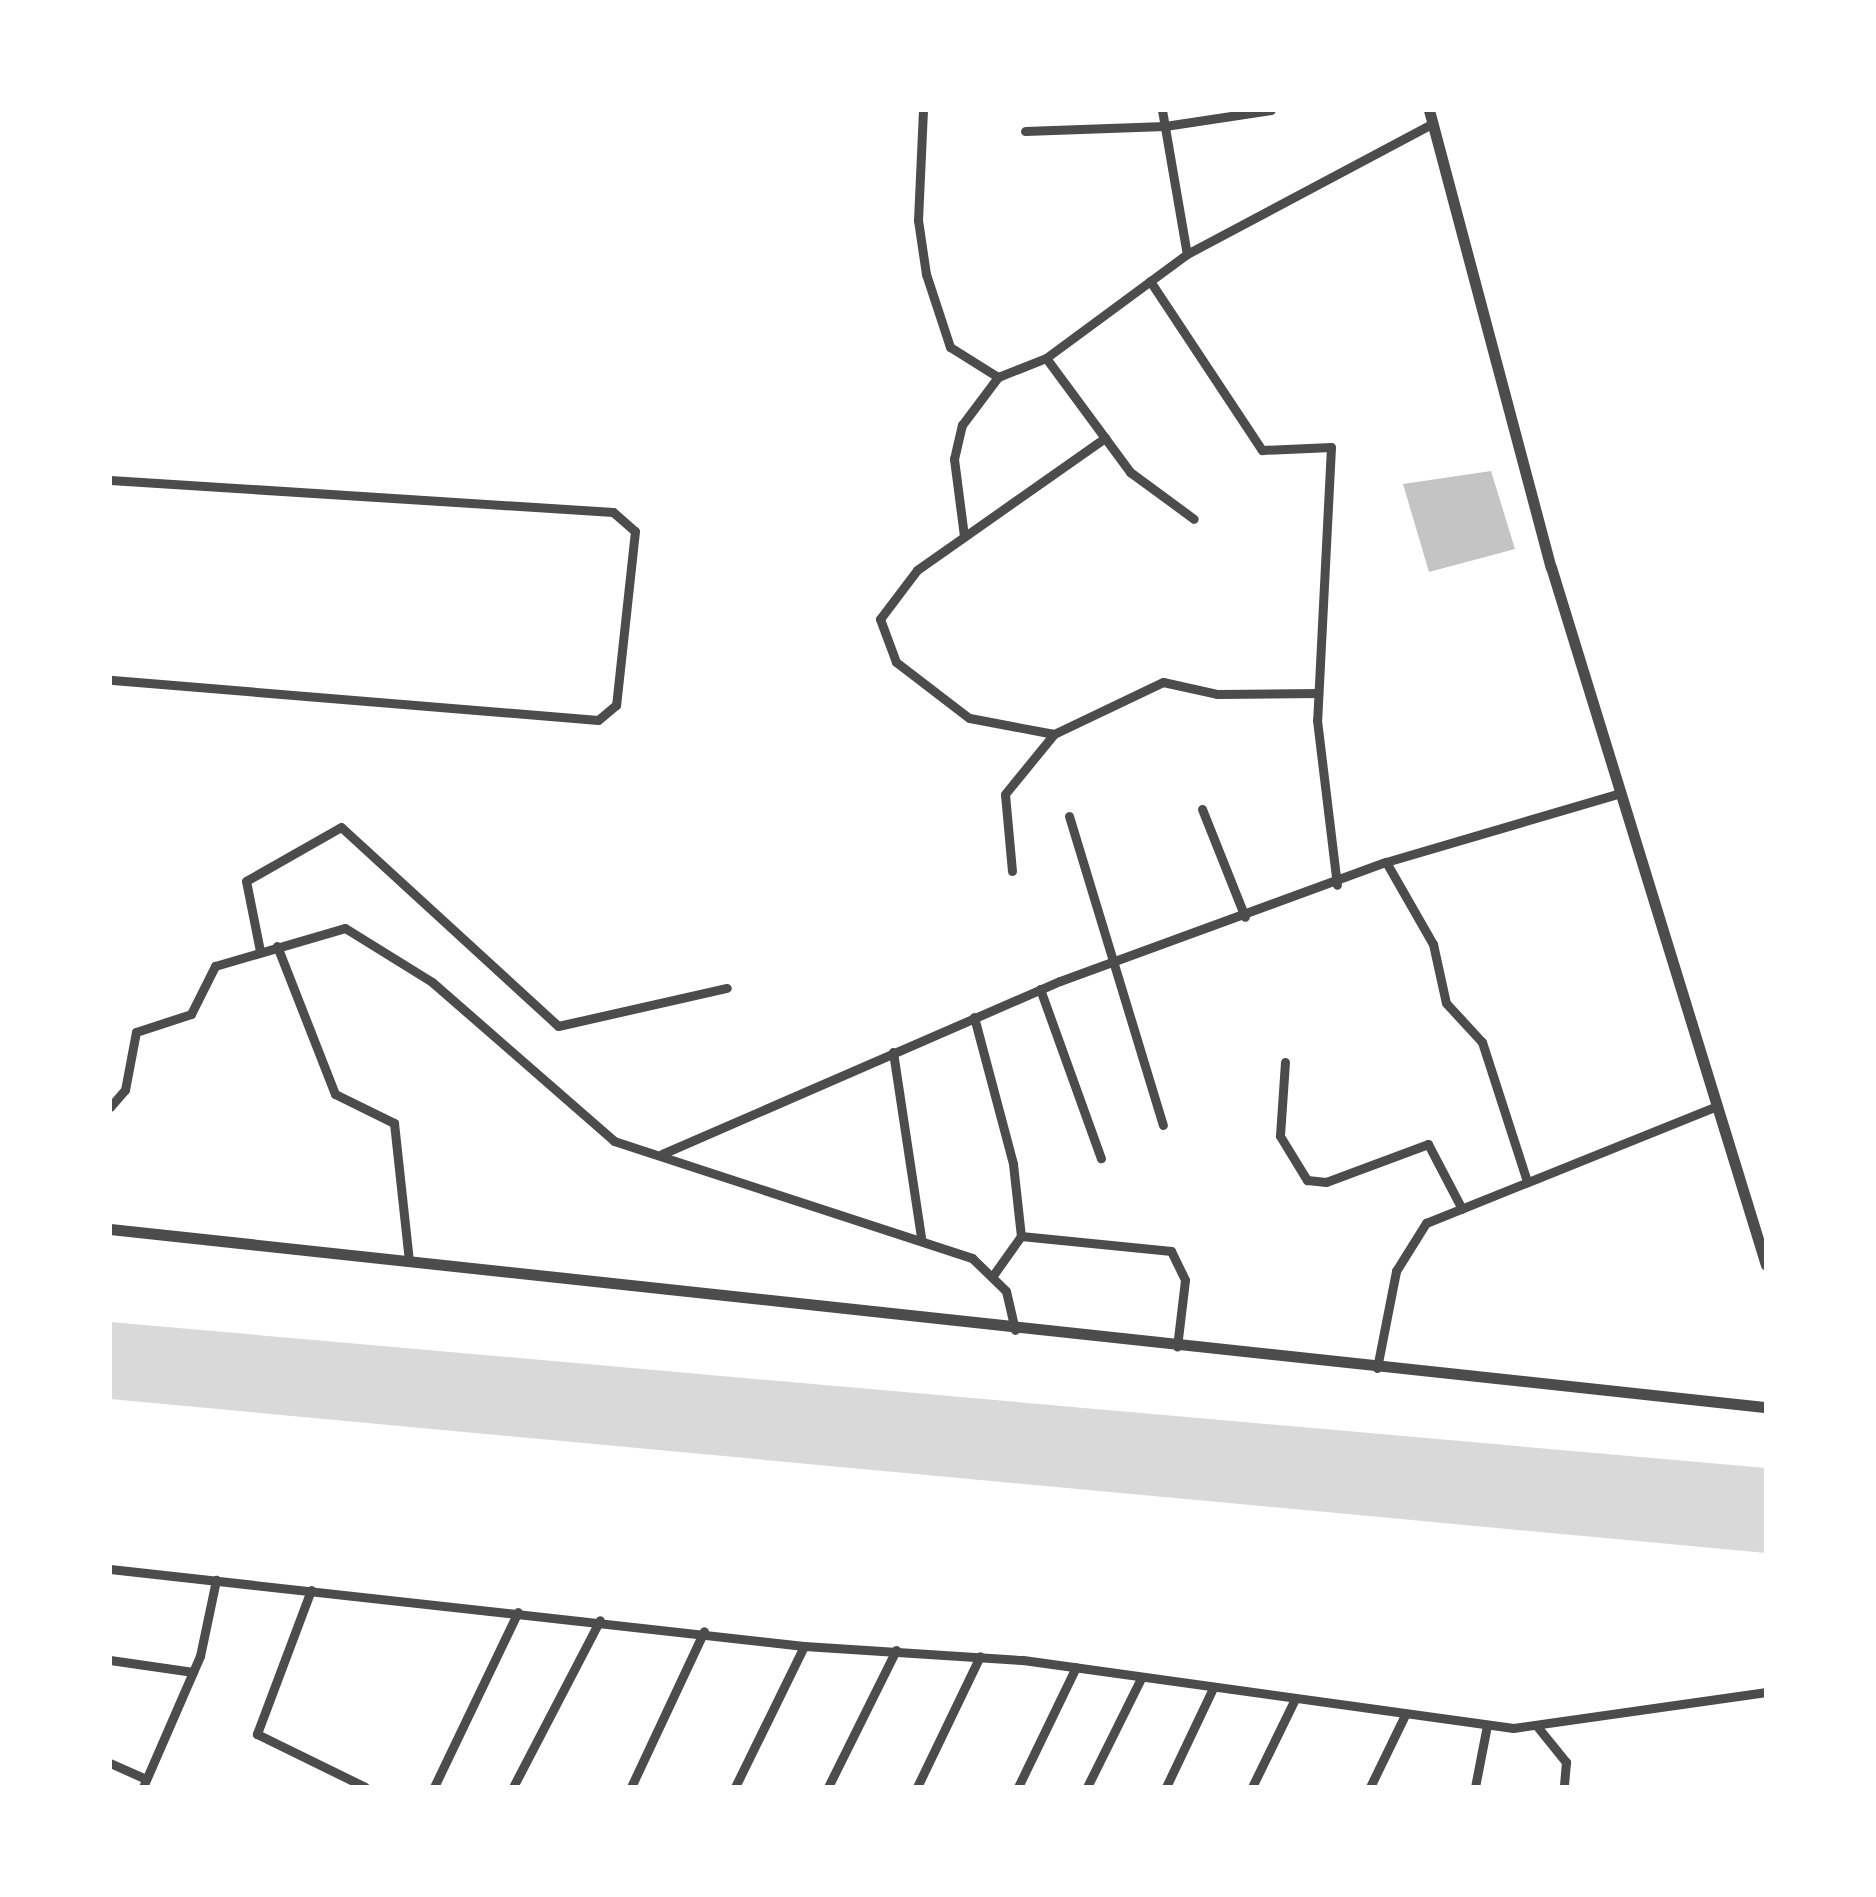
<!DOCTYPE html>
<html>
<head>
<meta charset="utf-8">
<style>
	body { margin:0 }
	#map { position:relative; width:1876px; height:1897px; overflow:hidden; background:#fff; font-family:"Archivo Narrow",sans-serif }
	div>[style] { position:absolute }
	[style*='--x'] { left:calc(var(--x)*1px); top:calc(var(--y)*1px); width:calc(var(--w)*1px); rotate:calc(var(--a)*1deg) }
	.water>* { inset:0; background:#d9d9d9 }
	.building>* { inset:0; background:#c4c4c4 }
	.service>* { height:4px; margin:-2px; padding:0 2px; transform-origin:2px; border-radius:2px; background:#4c4c4c }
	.minor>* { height:9px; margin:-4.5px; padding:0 4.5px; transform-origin:4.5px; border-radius:4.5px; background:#4c4c4c }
	.tertiary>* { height:11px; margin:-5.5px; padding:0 5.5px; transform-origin:5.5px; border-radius:5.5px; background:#4c4c4c }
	span { translate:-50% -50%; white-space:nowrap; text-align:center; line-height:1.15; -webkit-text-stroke:9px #fff; paint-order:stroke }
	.frame { position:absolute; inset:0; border:112px solid #fff; pointer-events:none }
</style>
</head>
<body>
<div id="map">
	<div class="water">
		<div style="clip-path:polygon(110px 1322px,1766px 1468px,1766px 1553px,110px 1399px)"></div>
	</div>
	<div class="building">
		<div style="clip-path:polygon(1491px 471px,1515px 549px,1429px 572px,1403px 484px)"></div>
	</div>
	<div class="service">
		<div style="--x:1766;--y:210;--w:44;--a:90"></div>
	</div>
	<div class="minor">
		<div style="--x:923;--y:110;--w:110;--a:92.6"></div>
		<div style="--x:918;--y:220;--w:55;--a:81.6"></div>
		<div style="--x:926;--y:274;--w:77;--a:71.8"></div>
		<div style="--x:950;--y:347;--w:57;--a:32"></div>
		<div style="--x:1162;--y:110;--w:146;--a:80.2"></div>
		<div style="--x:1025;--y:131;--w:140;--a:-2"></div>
		<div style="--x:1165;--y:126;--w:107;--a:-8.6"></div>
		<div style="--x:1150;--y:281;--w:203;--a:56.5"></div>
		<div style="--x:1262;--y:450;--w:69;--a:-2.5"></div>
		<div style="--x:1331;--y:447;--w:273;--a:92.9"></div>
		<div style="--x:1317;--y:720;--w:166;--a:83.1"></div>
		<div style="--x:1046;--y:358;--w:142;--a:53.6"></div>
		<div style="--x:1130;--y:472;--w:79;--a:36.3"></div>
		<div style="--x:110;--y:480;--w:504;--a:3.64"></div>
		<div style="--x:613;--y:512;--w:29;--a:41"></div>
		<div style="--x:635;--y:531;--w:175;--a:96.2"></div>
		<div style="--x:616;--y:705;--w:23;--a:140"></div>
		<div style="--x:598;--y:720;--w:490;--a:-175.3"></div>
		<div style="--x:964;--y:536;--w:78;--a:-97.4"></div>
		<div style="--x:954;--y:459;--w:35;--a:-77"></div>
		<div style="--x:962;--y:425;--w:60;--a:-53.1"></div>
		<div style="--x:998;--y:377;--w:52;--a:-21.6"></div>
		<div style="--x:1046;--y:358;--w:175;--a:-36.4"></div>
		<div style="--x:1187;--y:254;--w:277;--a:-28"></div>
		<div style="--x:1054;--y:734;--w:86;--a:-169.3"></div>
		<div style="--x:969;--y:718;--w:92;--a:-142.5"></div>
		<div style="--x:896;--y:662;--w:46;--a:-110.4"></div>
		<div style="--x:880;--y:619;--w:61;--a:-52.9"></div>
		<div style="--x:917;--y:570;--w:230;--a:-35.1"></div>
		<div style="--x:1202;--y:809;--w:116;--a:68.3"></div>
		<div style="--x:1069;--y:816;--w:323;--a:73.1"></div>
		<div style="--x:1386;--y:862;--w:95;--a:60.2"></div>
		<div style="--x:1433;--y:944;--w:60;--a:77.6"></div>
		<div style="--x:1446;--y:1003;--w:53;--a:47.3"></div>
		<div style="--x:1482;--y:1042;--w:146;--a:72.1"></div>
		<div style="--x:1012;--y:871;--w:77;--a:-95.2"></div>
		<div style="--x:1005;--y:794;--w:77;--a:-50.8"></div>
		<div style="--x:1054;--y:734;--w:121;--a:-25.5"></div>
		<div style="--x:1163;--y:682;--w:55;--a:12.5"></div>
		<div style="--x:1217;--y:694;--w:101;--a:-0.6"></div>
		<div style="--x:277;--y:946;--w:159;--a:68.6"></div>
		<div style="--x:335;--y:1094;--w:66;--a:26.2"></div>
		<div style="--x:394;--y:1123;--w:138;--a:83.8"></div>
		<div style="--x:260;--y:951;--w:71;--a:-101.3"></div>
		<div style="--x:246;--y:881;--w:109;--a:-29.6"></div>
		<div style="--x:341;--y:827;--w:294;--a:42.5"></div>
		<div style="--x:558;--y:1026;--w:173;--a:-12.7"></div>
		<div style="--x:1040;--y:989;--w:180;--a:70.2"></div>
		<div style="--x:974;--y:1017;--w:152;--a:75.1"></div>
		<div style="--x:1013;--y:1164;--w:72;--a:83.7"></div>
		<div style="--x:1021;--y:1236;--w:47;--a:125.4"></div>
		<div style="--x:893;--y:1052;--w:188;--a:81.4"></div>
		<div style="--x:1285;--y:1062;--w:74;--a:93.9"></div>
		<div style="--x:1280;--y:1136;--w:52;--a:58.5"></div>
		<div style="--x:1307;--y:1180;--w:19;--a:6"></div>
		<div style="--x:1326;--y:1182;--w:109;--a:-20.4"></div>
		<div style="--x:1428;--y:1144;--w:73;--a:62.4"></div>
		<div style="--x:110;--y:1107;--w:23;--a:-49"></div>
		<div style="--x:125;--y:1090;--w:59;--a:-79.3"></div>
		<div style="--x:136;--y:1032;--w:58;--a:-18.1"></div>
		<div style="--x:191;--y:1014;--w:54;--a:-63.4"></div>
		<div style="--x:215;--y:966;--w:135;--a:-16.3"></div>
		<div style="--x:345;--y:928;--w:102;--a:31.8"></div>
		<div style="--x:432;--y:982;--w:242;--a:41.1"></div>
		<div style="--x:614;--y:1141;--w:377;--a:18.1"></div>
		<div style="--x:972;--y:1258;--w:47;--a:44.1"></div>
		<div style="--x:1006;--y:1291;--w:40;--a:77"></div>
		<div style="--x:662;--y:1154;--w:434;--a:-23.5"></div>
		<div style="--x:1060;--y:981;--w:347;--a:-20.1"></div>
		<div style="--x:1386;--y:862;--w:245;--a:-16.4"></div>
		<div style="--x:1021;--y:1236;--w:151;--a:5.7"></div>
		<div style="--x:1171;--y:1251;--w:32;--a:64"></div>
		<div style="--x:1185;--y:1280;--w:67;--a:96.8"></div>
		<div style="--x:1377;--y:1368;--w:99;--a:-78.9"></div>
		<div style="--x:1396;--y:1271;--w:57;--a:-58"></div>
		<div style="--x:1426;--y:1223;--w:314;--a:-21.9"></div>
		<div style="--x:110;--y:1569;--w:698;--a:6.33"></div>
		<div style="--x:804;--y:1646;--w:219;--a:3.7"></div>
		<div style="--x:1023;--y:1660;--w:495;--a:7.9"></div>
		<div style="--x:1513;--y:1728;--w:256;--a:-8.1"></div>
		<div style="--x:311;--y:1590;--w:154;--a:110.6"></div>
		<div style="--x:257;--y:1734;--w:120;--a:26.1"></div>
		<div style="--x:110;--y:1660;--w:84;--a:8.2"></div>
		<div style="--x:1536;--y:1725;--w:48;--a:51"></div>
		<div style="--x:1566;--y:1762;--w:25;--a:95"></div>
		<div style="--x:110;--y:1763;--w:39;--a:24"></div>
		<div style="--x:143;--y:1787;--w:143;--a:-66.5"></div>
		<div style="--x:200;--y:1656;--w:78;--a:-78.1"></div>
		<div style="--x:434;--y:1787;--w:194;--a:-64.4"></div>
		<div style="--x:513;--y:1787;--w:188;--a:-62.5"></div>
		<div style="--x:631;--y:1787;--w:172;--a:-64.9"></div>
		<div style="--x:735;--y:1787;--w:157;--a:-63.9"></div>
		<div style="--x:828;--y:1787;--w:153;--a:-63.6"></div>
		<div style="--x:917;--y:1787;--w:145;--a:-64.3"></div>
		<div style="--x:1018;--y:1787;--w:133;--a:-64.2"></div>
		<div style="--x:1087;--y:1787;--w:122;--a:-63.6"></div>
		<div style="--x:1166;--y:1787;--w:110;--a:-64.6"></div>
		<div style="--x:1252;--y:1787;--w:96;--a:-64"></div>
		<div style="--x:1370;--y:1787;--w:80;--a:-64.1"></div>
		<div style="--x:1475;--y:1787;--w:63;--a:-79"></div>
	</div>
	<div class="tertiary">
		<div style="--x:1429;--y:110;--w:473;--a:75.1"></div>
		<div style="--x:1551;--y:567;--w:730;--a:72.88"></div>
		<div style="--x:110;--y:1229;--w:1666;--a:6.14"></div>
	</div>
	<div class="frame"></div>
</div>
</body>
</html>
